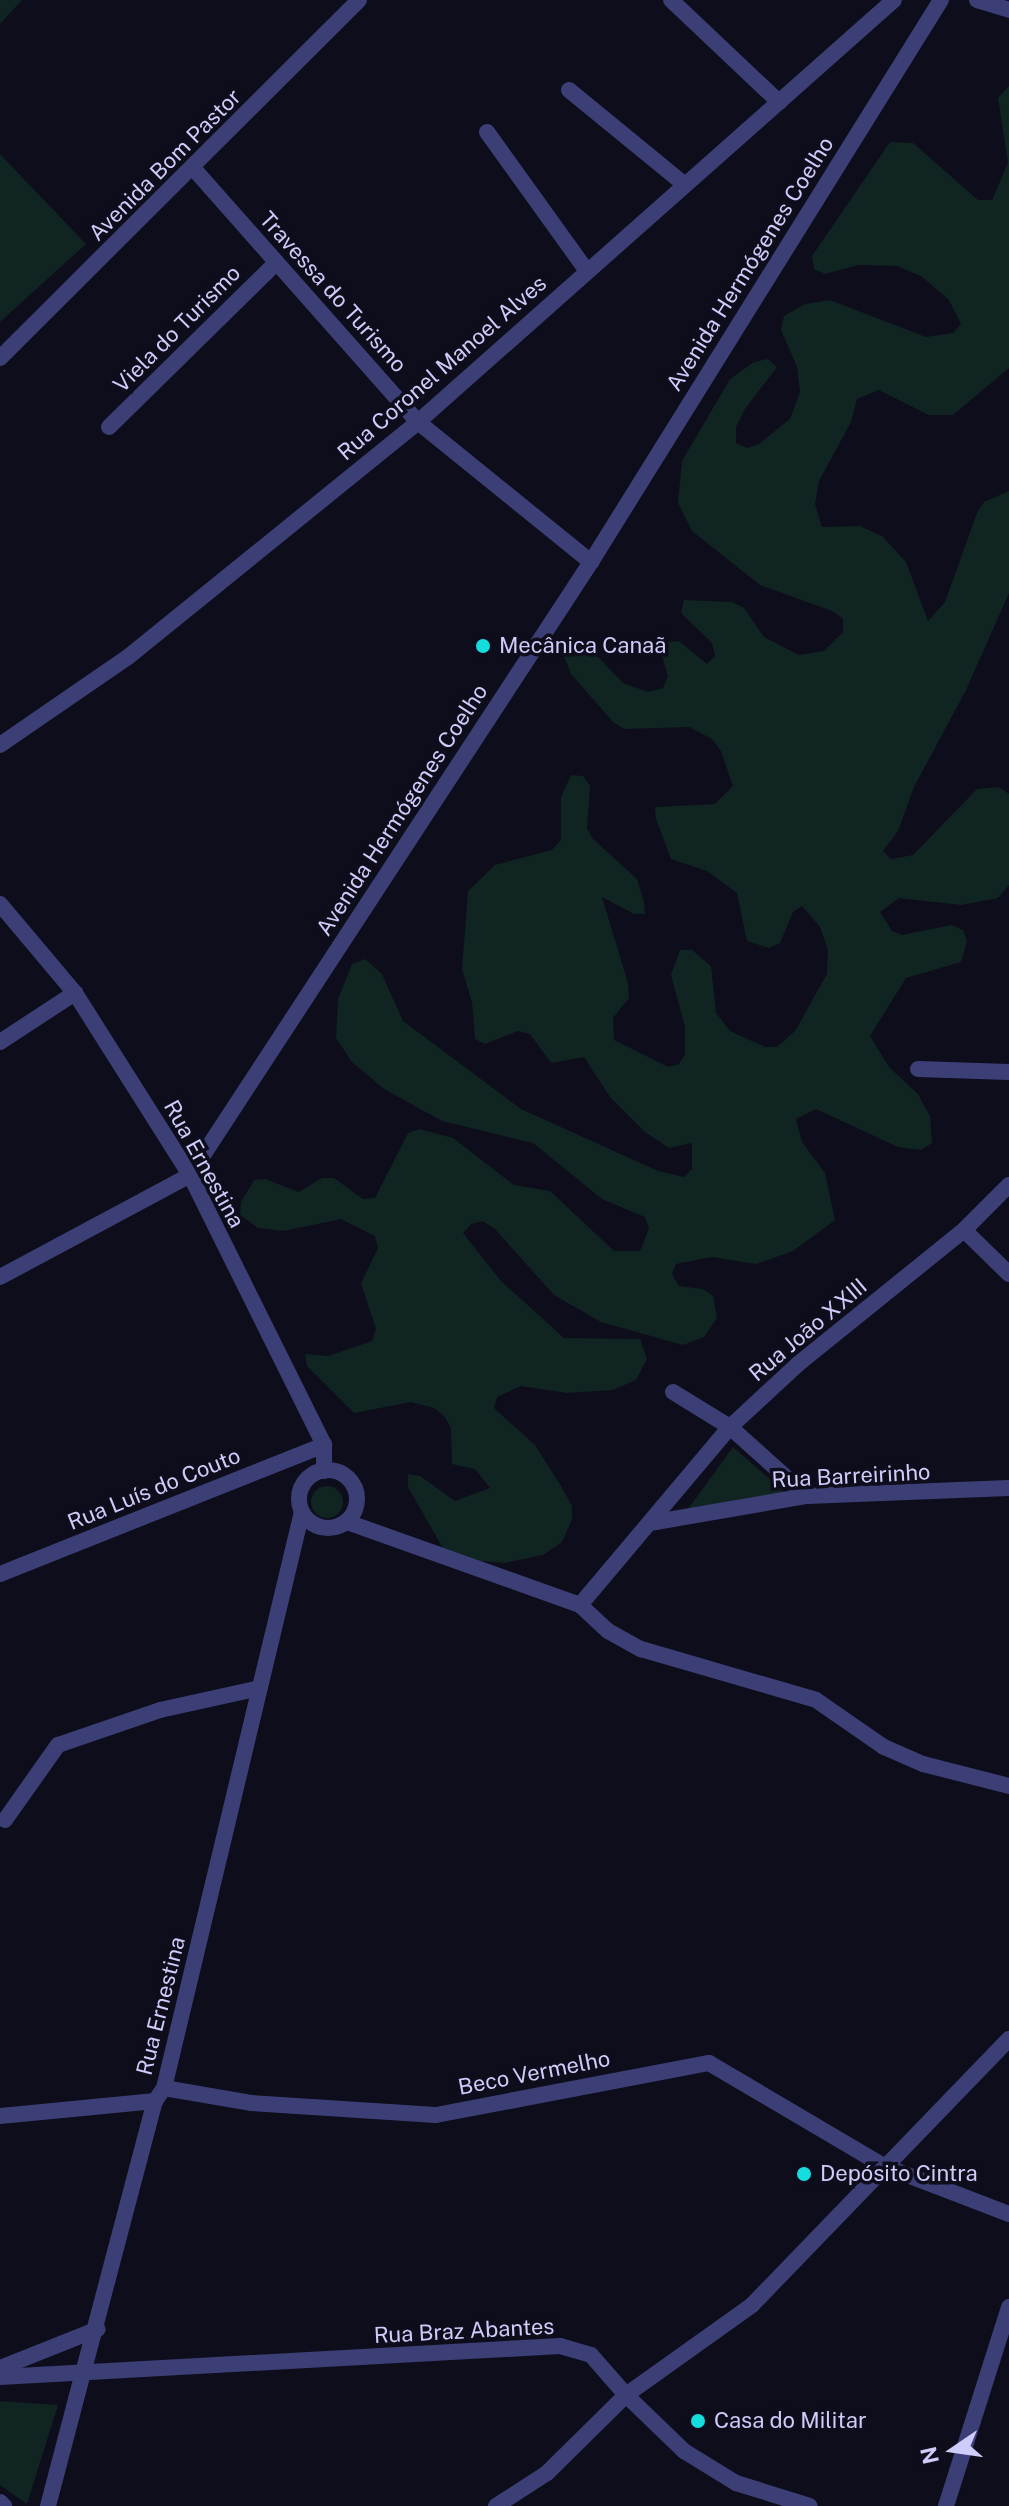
<!DOCTYPE html>
<html>
<head>
<meta charset="utf-8">
<style>
	body { margin:0 }
	#map { position:relative; width:1009px; height:2506px; overflow:hidden; background:#0e0d1b; font-family:"Public Sans",sans-serif }
	div>[style] { position:absolute }
	[style*='--x'] { left:calc(var(--x)*1px); top:calc(var(--y)*1px); width:calc(var(--w)*1px); rotate:calc(var(--a)*1deg) }
	.green>* { inset:0; background:#102422 }
	.round { border-radius:50% }
	.minor>* { height:16px; margin:-8px; padding:0 8px; transform-origin:8px; border-radius:8px; background:#3c3f76 }
	.tertiary>* { height:16px; margin:-8px; padding:0 8px; transform-origin:8px; border-radius:8px; background:#3c3f76 }
	.tertiary>.ring { margin:-8px; padding:0; box-sizing:content-box; background:none; border:16px solid #3c3f76; border-radius:50% }
	.dots>* { width:22px; height:22px; translate:-50% -50%; box-sizing:border-box; border:4px solid #0e0d1b; border-radius:50% }
	span { translate:-50% -50%; white-space:nowrap; text-align:center; line-height:1.15; -webkit-text-stroke:7px #0e0d1b; paint-order:stroke }
	.street-label { font-size:22px; color:#cdccfa }
	.poi-label { font-size:22px; color:#cdccfa }
	.left { translate:0 -50%; text-align:left }
	.north { position:absolute; left:913px; top:2410px; width:80px; height:80px; -webkit-text-stroke:6px #0e0d1b; paint-order:stroke; rotate:257deg; font-size:22px; font-weight:700; line-height:32px; text-align:center; color:#cdccfa }
	.north::after { content:''; display:block; margin:auto; width:28px; height:36px; background:#cdccfa; clip-path:polygon(50% 0,100% 100%,50% 72%,0 100%) }
</style>
</head>
<body>
<div id="map">
	<div class="green">
		<div style="clip-path:polygon(0 0,22px 0,0 24px)"></div>
		<div style="clip-path:polygon(1009px 86px,1009px 368px,953px 415px,929px 415px,879px 390px,857px 399px,851px 422px,819px 481px,815px 504px,822px 527px,860px 526px,882px 536px,906px 562px,928px 621px,945px 602px,977px 513px,984px 502px,1009px 491px,1009px 593px,966px 690px,914px 787px,898px 831px,883px 851px,891px 859px,913px 855px,977px 789px,999px 787px,1009px 794px,1009px 885px,998px 898px,961px 905px,899px 898px,880px 912px,892px 931px,902px 935px,951px 925px,963px 930px,967px 941px,961px 962px,906px 978px,870px 1036px,889px 1067px,918px 1094px,930px 1116px,932px 1143px,921px 1150px,898px 1147px,816px 1109px,796px 1119px,802px 1142px,825px 1173px,835px 1220px,793px 1251px,756px 1264px,712px 1257px,676px 1264px,672px 1274px,679px 1286px,703px 1289px,713px 1296px,717px 1318px,704px 1337px,683px 1345px,601px 1322px,554px 1295px,494px 1228px,482px 1221px,471px 1224px,463px 1233px,501px 1281px,564px 1338px,640px 1339px,647px 1359px,636px 1380px,613px 1390px,567px 1393px,521px 1386px,497px 1397px,494px 1408px,535px 1445px,561px 1486px,572px 1506px,572px 1519px,562px 1542px,543px 1555px,505px 1563px,468px 1560px,445px 1552px,408px 1487px,408px 1474px,420px 1476px,455px 1501px,490px 1488px,475px 1469px,452px 1464px,451px 1428px,445px 1417px,434px 1408px,411px 1402px,354px 1413px,307px 1366px,305px 1354px,328px 1356px,372px 1341px,376px 1329px,361px 1283px,378px 1248px,375px 1236px,341px 1219px,284px 1231px,258px 1228px,240px 1215px,241px 1202px,254px 1180px,265px 1179px,299px 1192px,322px 1178px,334px 1178px,363px 1199px,375px 1198px,408px 1133px,419px 1129px,453px 1138px,514px 1185px,550px 1191px,614px 1251px,640px 1251px,649px 1229px,645px 1217px,602px 1199px,533px 1143px,442px 1121px,384px 1089px,352px 1062px,336px 1038px,338px 999px,352px 964px,365px 959px,382px 974px,403px 1021px,521px 1109px,658px 1171px,684px 1177px,692px 1169px,692px 1143px,669px 1148px,645px 1132px,610px 1097px,584px 1057px,551px 1063px,530px 1034px,518px 1031px,485px 1044px,475px 1039px,472px 1002px,462px 969px,468px 891px,495px 865px,552px 850px,561px 840px,561px 797px,571px 775px,583px 776px,590px 786px,587px 828px,592px 838px,637px 879px,644px 902px,645px 914px,634px 914px,602px 897px,628px 983px,629px 998px,613px 1018px,614px 1040px,668px 1067px,679px 1064px,685px 1054px,685px 1027px,671px 975px,680px 950px,692px 950px,711px 966px,716px 1013px,730px 1031px,765px 1047px,777px 1047px,795px 1031px,827px 974px,828px 950px,820px 927px,802px 906px,793px 912px,780px 943px,769px 948px,747px 941px,737px 893px,707px 871px,671px 859px,656px 819px,655px 807px,715px 804px,733px 786px,721px 751px,712px 739px,689px 727px,625px 729px,614px 723px,571px 674px,562px 651px,568px 640px,580px 638px,623px 683px,648px 692px,663px 688px,668px 676px,661px 653px,667px 642px,679px 641px,707px 664px,715px 656px,712px 643px,681px 613px,684px 600px,732px 602px,744px 608px,764px 637px,799px 655px,824px 651px,843px 632px,843px 619px,832px 611px,760px 585px,692px 531px,678px 503px,682px 461px,730px 379px,754px 362px,768px 359px,777px 367px,745px 409px,736px 427px,736px 443px,747px 448px,759px 444px,790px 419px,800px 392px,797px 367px,781px 330px,784px 316px,805px 304px,830px 300px,926px 337px,953px 333px,961px 324px,949px 300px,921px 276px,897px 266px,858px 265px,825px 274px,814px 269px,812px 256px,890px 142px,913px 143px,978px 200px,992px 200px,1008px 163px,998px 98px)"></div>
		<div style="clip-path:polygon(0 154px,86px 244px,0 322px)"></div>
		<div style="clip-path:polygon(733px 1447px,787px 1494px,688px 1509px)"></div>
		<div class="round" style="left:311px;top:1486px;width:32px;height:32px"></div>
		<div style="clip-path:polygon(0 2401px,58px 2405px,27px 2504px,0 2485px)"></div>
	</div>
	<div class="minor">
		<div style="--x:671;--y:0;--w:149;--a:43.4"></div>
		<div style="--x:977;--y:0;--w:34;--a:17"></div>
		<div style="--x:569;--y:90;--w:149;--a:39.3"></div>
		<div style="--x:487;--y:132;--w:171;--a:54.3"></div>
		<div style="--x:194;--y:169;--w:338;--a:48.5"></div>
		<div style="--x:418;--y:422;--w:223;--a:39"></div>
		<div style="--x:0;--y:358;--w:507;--a:-44.92"></div>
		<div style="--x:109;--y:427;--w:235;--a:-44.5"></div>
		<div style="--x:0;--y:745;--w:155;--a:-34.5"></div>
		<div style="--x:128;--y:657;--w:373;--a:-39"></div>
		<div style="--x:418;--y:422;--w:636;--a:-41.56"></div>
		<div style="--x:0;--y:1042;--w:90;--a:-33.2"></div>
		<div style="--x:918;--y:1069;--w:91;--a:1.9"></div>
		<div style="--x:964;--y:1230;--w:63;--a:44.4"></div>
		<div style="--x:673;--y:1392;--w:67;--a:31.6"></div>
		<div style="--x:730;--y:1427;--w:103;--a:41.9"></div>
		<div style="--x:650;--y:1523;--w:159;--a:-9.8"></div>
		<div style="--x:807;--y:1496;--w:202;--a:-2.3"></div>
		<div style="--x:0;--y:1574;--w:349;--a:-21.7"></div>
		<div style="--x:580;--y:1605;--w:233;--a:-49.9"></div>
		<div style="--x:730;--y:1427;--w:93;--a:-42.8"></div>
		<div style="--x:798;--y:1364;--w:213;--a:-38.9"></div>
		<div style="--x:964;--y:1230;--w:64;--a:-45"></div>
		<div style="--x:5;--y:1820;--w:92;--a:-54.8"></div>
		<div style="--x:58;--y:1745;--w:108;--a:-18.9"></div>
		<div style="--x:160;--y:1710;--w:102;--a:-12.4"></div>
		<div style="--x:164;--y:2088;--w:88;--a:9.8"></div>
		<div style="--x:251;--y:2103;--w:185;--a:3.7"></div>
		<div style="--x:436;--y:2115;--w:278;--a:-10.8"></div>
		<div style="--x:709;--y:2063;--w:203;--a:30.5"></div>
		<div style="--x:884;--y:2166;--w:134;--a:21"></div>
		<div style="--x:0;--y:2116;--w:156;--a:-5.5"></div>
		<div style="--x:0;--y:2502;--w:6;--a:45"></div>
		<div style="--x:48;--y:2506;--w:138;--a:-75.3"></div>
		<div style="--x:496;--y:2506;--w:61;--a:-32.9"></div>
		<div style="--x:547;--y:2473;--w:111;--a:-44.6"></div>
		<div style="--x:626;--y:2395;--w:81;--a:44"></div>
		<div style="--x:684;--y:2451;--w:61;--a:31.6"></div>
		<div style="--x:736;--y:2483;--w:77;--a:17.3"></div>
		<div style="--x:946;--y:2506;--w:209;--a:-72.4"></div>
	</div>
	<div class="tertiary">
		<div style="--x:0;--y:904;--w:116;--a:49.9"></div>
		<div style="--x:75;--y:993;--w:215;--a:57.7"></div>
		<div style="--x:190;--y:1175;--w:301;--a:63.6"></div>
		<div style="--x:324;--y:1445;--w:26;--a:90"></div>
		<div style="--x:0;--y:1277;--w:216;--a:-28.2"></div>
		<div style="--x:190;--y:1175;--w:733;--a:-56.81"></div>
		<div style="--x:591;--y:562;--w:662;--a:-58.09"></div>
		<div class="ring" style="left:299px;top:1470px;width:42px;height:42px"></div>
		<div style="--x:347;--y:1522;--w:247;--a:19.6"></div>
		<div style="--x:580;--y:1605;--w:38;--a:43"></div>
		<div style="--x:608;--y:1631;--w:38;--a:29"></div>
		<div style="--x:641;--y:1649;--w:182;--a:16.2"></div>
		<div style="--x:816;--y:1700;--w:83;--a:34.7"></div>
		<div style="--x:884;--y:1747;--w:43;--a:23.6"></div>
		<div style="--x:923;--y:1764;--w:89;--a:14.3"></div>
		<div style="--x:0;--y:2368;--w:105;--a:-21.7"></div>
		<div style="--x:83;--y:2373;--w:281;--a:-75.2"></div>
		<div style="--x:155;--y:2101;--w:16;--a:-55"></div>
		<div style="--x:164;--y:2088;--w:592;--a:-76.53"></div>
		<div style="--x:0;--y:2377;--w:561;--a:-3.17"></div>
		<div style="--x:560;--y:2346;--w:32;--a:16"></div>
		<div style="--x:591;--y:2355;--w:53;--a:48.8"></div>
		<div style="--x:626;--y:2395;--w:155;--a:-35.5"></div>
		<div style="--x:752;--y:2305;--w:370;--a:-46"></div>
	</div>
	<div class="dots">
		<div style="left:483px;top:646px;background:#15dcdd"></div>
		<div style="left:804px;top:2174px;background:#15dcdd"></div>
		<div style="left:698px;top:2421px;background:#15dcdd"></div>
	</div>
	<div class="street-label">
		<span style="left:165px;top:165px;rotate:-45deg">Avenida Bom Pastor</span>
		<span style="left:750px;top:264px;rotate:-58deg">Avenida Hermógenes Coelho</span>
		<span style="left:333px;top:292px;rotate:48deg">Travessa do Turismo</span>
		<span style="left:177px;top:329px;rotate:-45deg">Viela do Turismo</span>
		<span style="left:442px;top:368px;rotate:-41deg">Rua Coronel Manoel Alves</span>
		<span style="left:402px;top:810px;rotate:-57deg">Avenida Hermógenes Coelho</span>
		<span style="left:204px;top:1164px;rotate:61deg">Rua Ernestina</span>
		<span style="left:808px;top:1330px;rotate:-40deg">Rua João XXIII</span>
		<span style="left:851px;top:1476px;rotate:-3deg">Rua Barreirinho</span>
		<span style="left:154px;top:1489px;rotate:-22deg">Rua Luís do Couto</span>
		<span style="left:161px;top:2006px;rotate:-76deg">Rua Ernestina</span>
		<span style="left:534px;top:2073px;rotate:-11deg">Beco Vermelho</span>
		<span style="left:464px;top:2331px;rotate:-3deg">Rua Braz Abantes</span>
	</div>
	<div class="poi-label">
		<span class="left" style="left:499px;top:646px">Mecânica Canaã</span>
		<span class="left" style="left:820px;top:2174px">Depósito Cintra</span>
		<span class="left" style="left:714px;top:2421px">Casa do Militar</span>
	</div>
	<div class="north">N</div>
</div>
</body>
</html>
